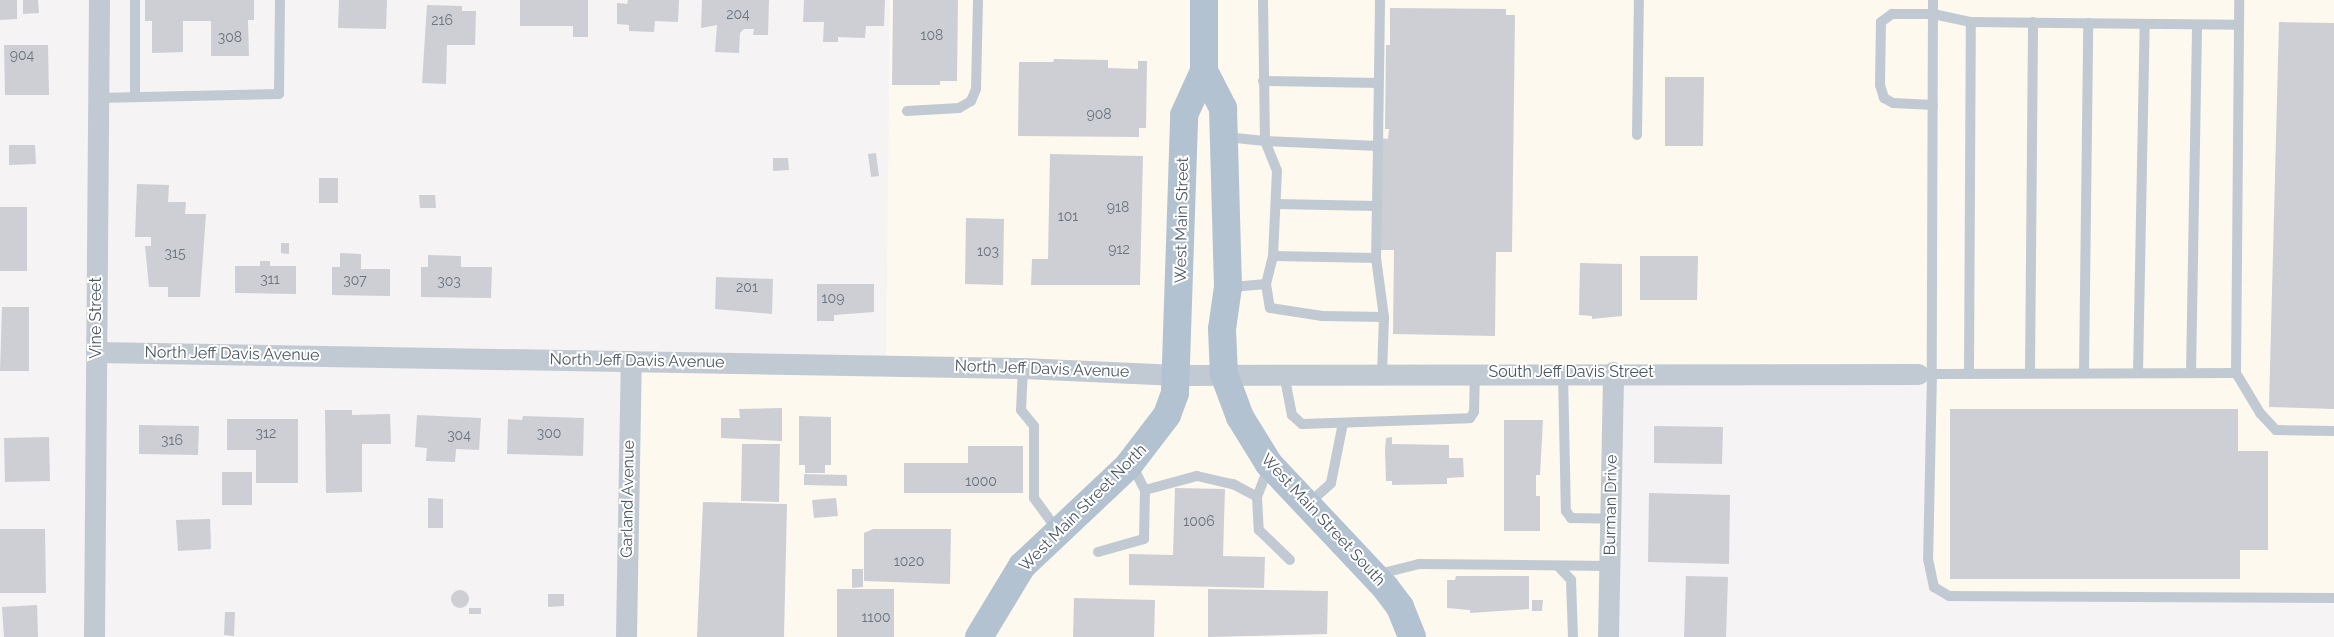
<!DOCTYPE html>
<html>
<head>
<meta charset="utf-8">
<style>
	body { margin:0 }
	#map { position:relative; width:2334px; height:637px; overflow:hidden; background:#f5f3f3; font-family:Raleway,sans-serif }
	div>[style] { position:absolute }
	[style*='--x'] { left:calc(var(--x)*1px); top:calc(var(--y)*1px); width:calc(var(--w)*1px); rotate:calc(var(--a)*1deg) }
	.commercial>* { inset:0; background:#fdf9ef }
	.building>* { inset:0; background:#cdcfd5 }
	.round { border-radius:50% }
	.lane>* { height:10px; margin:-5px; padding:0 5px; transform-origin:5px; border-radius:5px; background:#c1cad2 }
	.street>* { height:21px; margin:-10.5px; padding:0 10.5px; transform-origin:10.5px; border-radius:10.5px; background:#c1cad2 }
	.primary>* { height:28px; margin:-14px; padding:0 14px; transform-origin:14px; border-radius:14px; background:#b3c2d1 }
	span { translate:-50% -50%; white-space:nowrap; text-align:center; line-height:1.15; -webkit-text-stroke:4px #fff; paint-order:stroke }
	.number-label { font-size:14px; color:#6b747e }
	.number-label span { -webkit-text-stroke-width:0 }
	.street-label { font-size:16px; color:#4a5661 }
</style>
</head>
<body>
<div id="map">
	<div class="commercial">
		<div style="clip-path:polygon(890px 0,2334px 0,2334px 598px,1949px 596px,1934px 587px,1928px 559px,1932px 374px,1613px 372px,1608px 637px,626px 637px,631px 361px,886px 365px)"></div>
	</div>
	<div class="building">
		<div style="clip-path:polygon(0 0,17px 0,17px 19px,0 20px)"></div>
		<div style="clip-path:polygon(23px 0,38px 0,39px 13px,23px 14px)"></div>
		<div style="clip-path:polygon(145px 0,254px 0,254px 20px,248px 20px,249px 56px,211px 56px,211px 21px,183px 21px,183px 52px,152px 53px,152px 21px,145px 21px)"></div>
		<div style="clip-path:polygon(339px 0,387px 0,386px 29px,338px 28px)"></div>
		<div style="clip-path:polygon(520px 0,588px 0,588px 37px,573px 37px,573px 26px,520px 26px)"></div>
		<div style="clip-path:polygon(628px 0,679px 0,678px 22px,655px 21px,654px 32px,629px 31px,629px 25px,617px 24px,617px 3px,627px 4px)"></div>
		<div style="clip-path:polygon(702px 0,769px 0,768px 35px,753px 35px,754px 29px,744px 29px,740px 33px,739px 53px,715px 52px,717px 25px,701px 28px)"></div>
		<div style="clip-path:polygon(804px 0,885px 0,884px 26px,866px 26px,865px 38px,838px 37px,838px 42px,823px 42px,824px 22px,803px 22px)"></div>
		<div style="clip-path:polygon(893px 0,958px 0,957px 81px,940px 81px,940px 85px,892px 85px)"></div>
		<div style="clip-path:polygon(427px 5px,462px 6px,462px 11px,476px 11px,475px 45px,447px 45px,446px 84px,422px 83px)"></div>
		<div style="clip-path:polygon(1390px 8px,1506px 9px,1506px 15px,1515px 15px,1512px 252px,1496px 252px,1495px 336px,1393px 334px,1394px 250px,1380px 250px,1381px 138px,1388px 139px,1389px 129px,1385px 129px,1386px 45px,1390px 45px)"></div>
		<div style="clip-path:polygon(2279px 22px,2334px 23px,2334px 409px,2269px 407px)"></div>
		<div style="clip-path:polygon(4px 45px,48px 45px,49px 95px,5px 95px)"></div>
		<div style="clip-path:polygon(1054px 59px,1108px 60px,1108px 68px,1138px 69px,1138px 61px,1147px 61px,1146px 128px,1139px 128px,1139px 137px,1018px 136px,1019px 62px,1053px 62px)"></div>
		<div style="clip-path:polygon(1665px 77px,1704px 77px,1703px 146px,1665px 146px)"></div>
		<div style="clip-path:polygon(9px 145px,35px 145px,36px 164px,9px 165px)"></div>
		<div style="clip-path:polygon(876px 153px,879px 176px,871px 177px,868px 154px)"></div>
		<div style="clip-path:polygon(1050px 154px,1143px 156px,1140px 285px,1031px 285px,1032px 259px,1048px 259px)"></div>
		<div style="clip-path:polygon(773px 158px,788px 158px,789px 170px,773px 171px)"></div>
		<div style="clip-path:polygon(319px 178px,338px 178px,338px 203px,319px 203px)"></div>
		<div style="clip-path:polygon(137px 184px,169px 185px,168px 202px,186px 202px,185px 214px,206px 214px,200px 297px,168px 297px,168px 287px,149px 287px,145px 246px,151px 246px,151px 237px,135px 237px)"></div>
		<div style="clip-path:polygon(419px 195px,435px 195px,436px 208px,420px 208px)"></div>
		<div style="clip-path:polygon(0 207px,27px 207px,27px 271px,0 271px)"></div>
		<div style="clip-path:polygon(966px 218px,1004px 219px,1003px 285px,965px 284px)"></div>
		<div style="clip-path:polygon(281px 243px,289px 243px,289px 254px,281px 253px)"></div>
		<div style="clip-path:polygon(340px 253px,361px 254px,361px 269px,390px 269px,390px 296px,332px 295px,332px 267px,340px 267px)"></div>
		<div style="clip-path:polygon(428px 255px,461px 256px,461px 267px,492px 267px,491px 298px,421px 297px,421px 267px,428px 267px)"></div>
		<div style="clip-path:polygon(1640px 256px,1698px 256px,1697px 300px,1640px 300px)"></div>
		<div style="clip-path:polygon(260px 261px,270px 261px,270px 266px,296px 266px,296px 294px,235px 293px,235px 266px,260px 266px)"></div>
		<div style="clip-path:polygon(1580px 263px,1622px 264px,1622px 316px,1592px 319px,1592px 316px,1579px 315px)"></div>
		<div style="clip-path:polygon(716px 277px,773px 279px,772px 314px,715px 309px)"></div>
		<div style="clip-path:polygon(817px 284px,874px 284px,874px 312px,834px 315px,834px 321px,817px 321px)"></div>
		<div style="clip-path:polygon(2px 307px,29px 307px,29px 371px,0 371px)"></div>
		<div style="clip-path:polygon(782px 408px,782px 441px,721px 438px,721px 418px,740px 418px,739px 409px)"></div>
		<div style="clip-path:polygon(1950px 409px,2238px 409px,2238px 451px,2268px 451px,2268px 550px,2240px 550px,2240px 579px,1950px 579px)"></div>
		<div style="clip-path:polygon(325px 410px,352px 410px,352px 415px,390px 414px,391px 444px,362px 444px,362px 492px,326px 493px)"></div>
		<div style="clip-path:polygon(417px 415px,481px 418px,479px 450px,456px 449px,455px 462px,426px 461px,427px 448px,415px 447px)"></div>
		<div style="clip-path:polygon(523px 416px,584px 418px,583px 456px,507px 454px,508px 419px,522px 420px)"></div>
		<div style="clip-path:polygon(799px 416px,831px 417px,831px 465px,825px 465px,825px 473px,805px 473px,805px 465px,799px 465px)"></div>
		<div style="clip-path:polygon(227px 419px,298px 419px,298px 483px,256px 483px,256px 450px,227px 450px)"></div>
		<div style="clip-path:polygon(1504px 420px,1543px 420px,1540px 475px,1536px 475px,1536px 496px,1540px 496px,1540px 531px,1504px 531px)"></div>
		<div style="clip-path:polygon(139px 425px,199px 426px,198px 455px,139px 454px)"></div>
		<div style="clip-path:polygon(1654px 426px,1723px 427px,1722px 464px,1654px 463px)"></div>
		<div style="clip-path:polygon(49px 437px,50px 481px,5px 482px,4px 438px)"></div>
		<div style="clip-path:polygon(1392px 437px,1392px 444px,1449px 445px,1449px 458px,1463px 458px,1464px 477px,1447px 478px,1447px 484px,1392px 485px,1392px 481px,1386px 481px,1385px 450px,1386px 438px)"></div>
		<div style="clip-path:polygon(742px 444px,780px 444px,779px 502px,741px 501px)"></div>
		<div style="clip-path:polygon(968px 446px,1023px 446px,1023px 493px,904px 493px,904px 463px,968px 463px)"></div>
		<div style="clip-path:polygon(222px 472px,252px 472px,252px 505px,222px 505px)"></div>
		<div style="clip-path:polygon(804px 474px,847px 475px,847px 486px,804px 485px)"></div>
		<div style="clip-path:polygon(1175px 488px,1225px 489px,1223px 556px,1265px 557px,1264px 588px,1129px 585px,1129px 554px,1173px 555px)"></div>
		<div style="clip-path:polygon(1649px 493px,1730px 495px,1729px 564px,1648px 562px)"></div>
		<div style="clip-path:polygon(428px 498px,443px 499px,443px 528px,428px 528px)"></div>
		<div style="clip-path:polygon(836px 498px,838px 516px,814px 518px,812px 500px)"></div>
		<div style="clip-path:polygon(703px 502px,787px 504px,784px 637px,697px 637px)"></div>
		<div style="clip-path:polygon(210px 519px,211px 549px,178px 551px,176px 520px)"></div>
		<div style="clip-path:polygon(0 529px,45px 529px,46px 593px,0 593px)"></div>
		<div style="clip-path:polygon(873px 529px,951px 529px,950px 584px,864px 581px,864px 533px)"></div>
		<div style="clip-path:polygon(852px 569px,863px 569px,863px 587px,852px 588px)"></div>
		<div style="clip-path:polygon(1456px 576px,1529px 576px,1529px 609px,1470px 613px,1470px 610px,1447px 608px,1447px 580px,1455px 580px)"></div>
		<div style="clip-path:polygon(1686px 576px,1728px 577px,1726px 637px,1684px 637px)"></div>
		<div style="clip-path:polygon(837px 589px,894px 589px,894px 637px,837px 637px)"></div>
		<div style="clip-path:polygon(1208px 589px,1328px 591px,1327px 634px,1208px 637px)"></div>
		<div class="round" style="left:451px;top:590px;width:18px;height:18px"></div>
		<div style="clip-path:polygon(548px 594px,564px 594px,564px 606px,548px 607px)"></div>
		<div style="clip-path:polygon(1074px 598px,1155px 600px,1154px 637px,1073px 637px)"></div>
		<div style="clip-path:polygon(1532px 600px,1543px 600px,1542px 611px,1532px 611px)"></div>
		<div style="clip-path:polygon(37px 605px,38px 637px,4px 637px,2px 607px)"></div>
		<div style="clip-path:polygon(469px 608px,481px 608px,481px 614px,469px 614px)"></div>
		<div style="clip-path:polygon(225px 612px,235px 612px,234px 636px,224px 635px)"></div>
	</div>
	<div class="lane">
		<div style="--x:1263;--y:0;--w:141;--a:89.2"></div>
		<div style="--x:1265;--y:141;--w:113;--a:2.5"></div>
		<div style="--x:1378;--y:146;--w:112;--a:91"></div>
		<div style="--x:1376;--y:258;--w:60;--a:82.3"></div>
		<div style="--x:1933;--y:0;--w:374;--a:90.2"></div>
		<div style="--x:1932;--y:374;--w:304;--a:-0.2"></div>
		<div style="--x:2236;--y:373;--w:373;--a:-89.5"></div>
		<div style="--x:1263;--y:81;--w:115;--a:1"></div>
		<div style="--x:135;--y:97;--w:97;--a:-90"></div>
		<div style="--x:98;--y:98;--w:181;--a:-1.3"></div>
		<div style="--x:279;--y:94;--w:94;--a:-89.4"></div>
		<div style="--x:1933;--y:105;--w:40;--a:-177.1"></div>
		<div style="--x:1893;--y:103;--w:10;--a:-151"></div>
		<div style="--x:1884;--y:98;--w:14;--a:-107"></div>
		<div style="--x:1880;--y:85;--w:63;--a:-89.1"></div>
		<div style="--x:1881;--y:22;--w:14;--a:-36"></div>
		<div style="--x:1892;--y:14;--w:41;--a:0"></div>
		<div style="--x:1933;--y:14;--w:39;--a:12"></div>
		<div style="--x:1971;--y:22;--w:268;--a:0.6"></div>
		<div style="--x:907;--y:111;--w:52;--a:-3.3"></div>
		<div style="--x:959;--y:108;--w:14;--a:-30"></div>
		<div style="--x:971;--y:101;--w:13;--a:-67"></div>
		<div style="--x:976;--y:89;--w:89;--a:-88.7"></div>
		<div style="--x:1637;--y:135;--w:135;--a:-89.2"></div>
		<div style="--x:1226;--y:137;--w:39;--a:6"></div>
		<div style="--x:1265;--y:141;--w:32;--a:68"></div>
		<div style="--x:1277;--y:171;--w:85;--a:92.7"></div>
		<div style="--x:1273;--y:256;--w:29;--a:104"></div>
		<div style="--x:1266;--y:284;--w:37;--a:175"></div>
		<div style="--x:1378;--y:146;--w:146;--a:-89.2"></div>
		<div style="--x:1276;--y:204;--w:101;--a:1.1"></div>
		<div style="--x:1273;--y:256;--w:103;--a:1.1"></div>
		<div style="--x:1266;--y:284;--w:24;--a:81"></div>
		<div style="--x:1270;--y:308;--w:53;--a:8.7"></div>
		<div style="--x:1322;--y:316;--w:62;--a:0.9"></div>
		<div style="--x:1384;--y:317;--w:57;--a:92"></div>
		<div style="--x:1023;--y:368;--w:42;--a:92.7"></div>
		<div style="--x:1021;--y:410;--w:21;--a:51"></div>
		<div style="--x:1034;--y:426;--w:72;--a:90"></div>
		<div style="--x:1034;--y:498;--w:41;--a:54"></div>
		<div style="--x:1563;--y:373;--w:138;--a:88.8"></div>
		<div style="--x:1566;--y:511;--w:9;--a:54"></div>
		<div style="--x:1571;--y:518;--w:39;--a:1"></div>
		<div style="--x:2030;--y:373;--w:351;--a:-89.5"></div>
		<div style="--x:2084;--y:373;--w:350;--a:-89.3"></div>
		<div style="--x:2138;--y:373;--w:349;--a:-88.9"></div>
		<div style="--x:2191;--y:373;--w:348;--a:-89"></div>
		<div style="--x:2236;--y:373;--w:47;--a:59"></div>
		<div style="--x:2260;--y:413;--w:23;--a:47"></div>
		<div style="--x:2276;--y:430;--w:58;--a:1"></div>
		<div style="--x:1284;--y:374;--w:42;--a:79"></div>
		<div style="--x:1292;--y:415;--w:13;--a:42"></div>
		<div style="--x:1302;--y:424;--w:168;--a:-2"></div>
		<div style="--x:1470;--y:418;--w:7;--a:-56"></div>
		<div style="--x:1474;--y:412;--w:40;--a:-88.6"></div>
		<div style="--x:1926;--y:374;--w:6;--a:0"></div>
		<div style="--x:1932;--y:374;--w:185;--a:91.2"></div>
		<div style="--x:1928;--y:559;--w:29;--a:78"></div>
		<div style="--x:1934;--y:587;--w:17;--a:31"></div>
		<div style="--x:1949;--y:596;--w:385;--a:0.3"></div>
		<div style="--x:1969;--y:374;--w:352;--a:-89.7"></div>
		<div style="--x:1131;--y:463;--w:30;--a:63"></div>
		<div style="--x:1145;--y:490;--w:54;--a:-15.1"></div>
		<div style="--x:1197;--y:476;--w:37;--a:13"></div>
		<div style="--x:1233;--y:484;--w:27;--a:28"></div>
		<div style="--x:1257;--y:497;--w:33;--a:-69"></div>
		<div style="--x:1257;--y:497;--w:33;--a:87"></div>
		<div style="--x:1259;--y:530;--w:43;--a:44.1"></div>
		<div style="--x:1308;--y:504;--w:31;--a:-42"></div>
		<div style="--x:1331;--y:483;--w:61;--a:-78.7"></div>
		<div style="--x:1098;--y:552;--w:48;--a:-15.8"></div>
		<div style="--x:1144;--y:539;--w:49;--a:-88.8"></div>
		<div style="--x:1559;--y:567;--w:18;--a:47"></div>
		<div style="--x:1571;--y:580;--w:57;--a:88"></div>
		<div style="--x:1375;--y:575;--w:45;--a:-14"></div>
		<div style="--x:1419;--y:564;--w:190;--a:0.6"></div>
	</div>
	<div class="street">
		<div style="--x:96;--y:352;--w:927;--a:0.99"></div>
		<div style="--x:1023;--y:368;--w:154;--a:2.6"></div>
		<div style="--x:1177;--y:375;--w:741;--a:-0.08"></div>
		<div style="--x:94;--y:637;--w:637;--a:-89.55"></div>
		<div style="--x:626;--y:637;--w:276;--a:-89"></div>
		<div style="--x:1608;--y:637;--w:265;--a:-88.9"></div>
	</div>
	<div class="primary">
		<div style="--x:1204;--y:71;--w:42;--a:62.8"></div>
		<div style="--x:1223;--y:108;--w:179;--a:88.4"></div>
		<div style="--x:1228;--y:287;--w:42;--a:98.1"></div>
		<div style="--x:1222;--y:329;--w:45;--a:87.5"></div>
		<div style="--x:1224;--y:374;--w:46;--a:69.6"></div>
		<div style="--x:1240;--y:417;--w:55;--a:58.3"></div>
		<div style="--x:1269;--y:464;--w:169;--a:46.7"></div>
		<div style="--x:1385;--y:587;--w:25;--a:53"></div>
		<div style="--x:1400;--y:607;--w:32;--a:68"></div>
		<div style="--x:979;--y:637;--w:83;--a:-58.8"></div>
		<div style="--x:1022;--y:566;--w:146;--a:-43.3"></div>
		<div style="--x:1128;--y:466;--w:64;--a:-52.6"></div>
		<div style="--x:1167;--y:415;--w:23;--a:-70"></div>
		<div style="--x:1175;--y:393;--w:278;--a:-88.1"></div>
		<div style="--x:1184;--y:115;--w:48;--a:-65.6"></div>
		<div style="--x:1204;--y:71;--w:71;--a:-90"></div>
	</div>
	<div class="number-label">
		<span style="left:738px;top:14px">204</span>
		<span style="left:442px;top:20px">216</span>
		<span style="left:932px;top:35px">108</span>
		<span style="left:230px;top:37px">308</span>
		<span style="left:22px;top:55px">904</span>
		<span style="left:1099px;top:114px">908</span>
		<span style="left:1118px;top:207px">918</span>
		<span style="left:1068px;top:216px">101</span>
		<span style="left:1119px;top:249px">912</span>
		<span style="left:988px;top:251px">103</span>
		<span style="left:175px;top:253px">315</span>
		<span style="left:270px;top:279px">311</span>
		<span style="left:355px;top:280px">307</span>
		<span style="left:449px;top:281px">303</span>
		<span style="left:747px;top:287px">201</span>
		<span style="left:833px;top:298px">109</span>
		<span style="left:266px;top:433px">312</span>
		<span style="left:549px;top:433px">300</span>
		<span style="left:459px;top:435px">304</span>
		<span style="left:172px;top:440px">316</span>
		<span style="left:981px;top:481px">1000</span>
		<span style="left:1199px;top:521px">1006</span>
		<span style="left:909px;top:561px">1020</span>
		<span style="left:876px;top:617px">1100</span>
	</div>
	<div class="street-label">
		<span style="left:1182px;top:220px;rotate:-89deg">West Main Street</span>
		<span style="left:96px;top:318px;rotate:-90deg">Vine Street</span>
		<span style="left:232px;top:354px;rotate:1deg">North Jeff Davis Avenue</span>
		<span style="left:637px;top:361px;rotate:1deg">North Jeff Davis Avenue</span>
		<span style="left:1042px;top:369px;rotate:2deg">North Jeff Davis Avenue</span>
		<span style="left:1571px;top:372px">South Jeff Davis Street</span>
		<span style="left:628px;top:499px;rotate:-89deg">Garland Avenue</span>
		<span style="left:1611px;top:505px;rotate:-89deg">Burman Drive</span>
		<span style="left:1083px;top:508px;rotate:-45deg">West Main Street North</span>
		<span style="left:1323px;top:520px;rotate:47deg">West Main Street South</span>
	</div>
</div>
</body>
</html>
